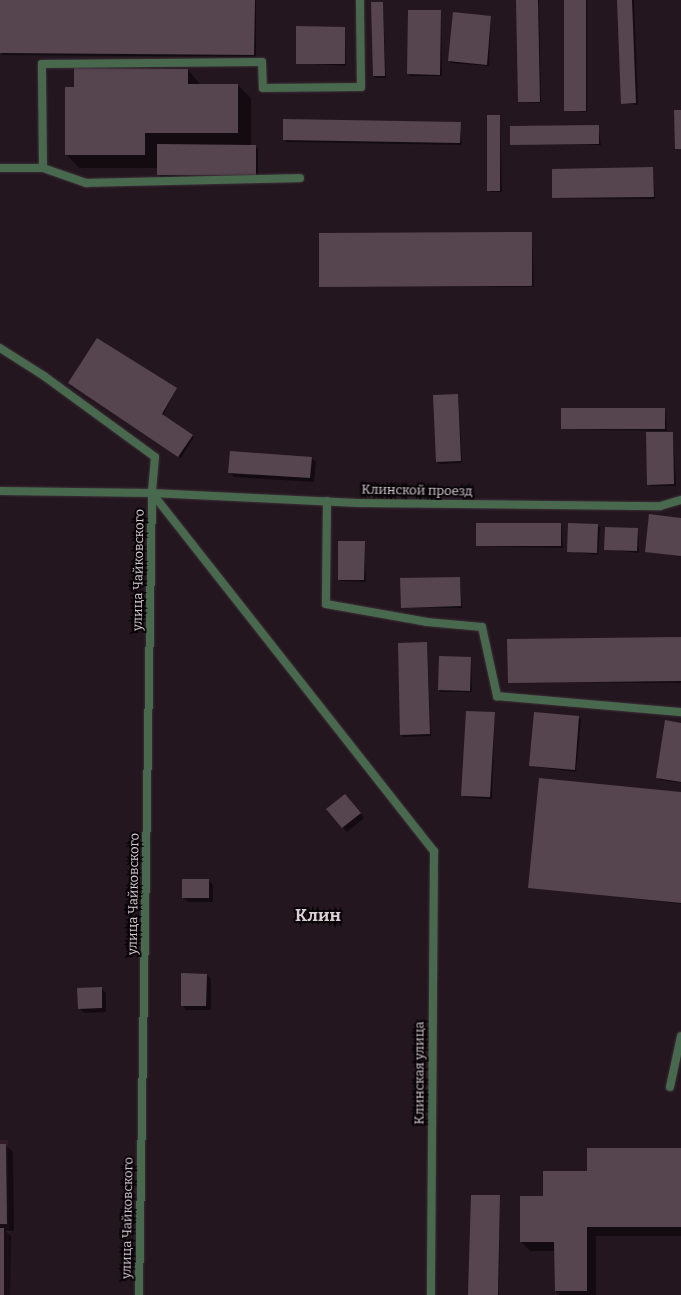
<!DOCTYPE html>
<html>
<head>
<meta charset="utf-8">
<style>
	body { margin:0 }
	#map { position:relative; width:681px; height:1295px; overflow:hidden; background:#24161f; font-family:Bitter,serif }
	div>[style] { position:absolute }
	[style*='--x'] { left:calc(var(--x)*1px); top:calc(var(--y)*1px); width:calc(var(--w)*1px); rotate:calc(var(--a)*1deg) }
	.built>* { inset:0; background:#301c28 }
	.shadow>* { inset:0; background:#0007 }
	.building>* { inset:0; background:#56454f }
	.roads { filter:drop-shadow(0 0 1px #3d3038) drop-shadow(0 0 1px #3d3038) }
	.service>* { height:8px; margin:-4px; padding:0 4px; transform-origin:4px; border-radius:4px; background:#49694f }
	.minor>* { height:8px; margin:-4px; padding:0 4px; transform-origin:4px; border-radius:4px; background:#49694f }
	span { translate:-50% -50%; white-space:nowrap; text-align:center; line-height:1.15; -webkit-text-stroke:4px #090407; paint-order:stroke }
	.street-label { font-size:13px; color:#d9cfd5 }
	.district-label { font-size:17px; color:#d9cfd5; font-weight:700 }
</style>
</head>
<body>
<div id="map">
	<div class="built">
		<div style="clip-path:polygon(0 1140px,8px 1140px,10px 1295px,0 1295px)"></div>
	</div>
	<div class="shadow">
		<div style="clip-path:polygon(0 0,256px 0,256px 57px,2px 55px)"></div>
		<div style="clip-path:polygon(517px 0,539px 0,541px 103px,519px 102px)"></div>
		<div style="clip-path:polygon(565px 0,587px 0,587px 112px,565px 110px)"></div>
		<div style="clip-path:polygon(618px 0,634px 0,638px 105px,622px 103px)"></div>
		<div style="clip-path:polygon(383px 3px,386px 78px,376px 78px,374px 76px)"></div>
		<div style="clip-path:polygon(441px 11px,442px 76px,410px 76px,408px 74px)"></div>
		<div style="clip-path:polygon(491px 16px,489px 66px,451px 63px,449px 61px)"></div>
		<div style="clip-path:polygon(345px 28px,346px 66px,297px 63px)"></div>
		<div style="clip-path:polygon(188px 70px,201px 85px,238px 85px,251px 98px,251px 146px,258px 148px,258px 178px,160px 177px,158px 168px,79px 168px,66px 154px,75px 88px)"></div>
		<div style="clip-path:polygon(500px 116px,502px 192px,490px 192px,488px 190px)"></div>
		<div style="clip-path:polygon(284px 120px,460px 123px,462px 145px,286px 142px)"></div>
		<div style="clip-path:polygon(598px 126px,601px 145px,511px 144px)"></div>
		<div style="clip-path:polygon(653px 168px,655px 199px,553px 198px,553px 170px)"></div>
		<div style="clip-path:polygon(532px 233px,534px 287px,320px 286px)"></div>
		<div style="clip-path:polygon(71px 385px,176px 389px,163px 416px,194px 437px,181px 458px)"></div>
		<div style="clip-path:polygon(458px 395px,462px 463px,439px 464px,437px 462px)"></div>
		<div style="clip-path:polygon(665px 409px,667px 431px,562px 429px)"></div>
		<div style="clip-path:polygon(673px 433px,676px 486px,650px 486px,648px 484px)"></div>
		<div style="clip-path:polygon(311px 458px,316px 462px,314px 482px,234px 477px,229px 472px)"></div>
		<div style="clip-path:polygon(561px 524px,563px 548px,477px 546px)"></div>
		<div style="clip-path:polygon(569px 524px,600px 527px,598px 555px,568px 551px)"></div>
		<div style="clip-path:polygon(638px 529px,639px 553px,605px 549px)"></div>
		<div style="clip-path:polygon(364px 542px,366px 582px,341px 581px,339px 579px)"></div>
		<div style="clip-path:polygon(460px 578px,462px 608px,402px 607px)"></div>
		<div style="clip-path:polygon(681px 638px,681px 683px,509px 682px)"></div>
		<div style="clip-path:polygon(427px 643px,431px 736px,403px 737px,401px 735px)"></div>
		<div style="clip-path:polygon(471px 658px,472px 692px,441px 692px,439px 690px)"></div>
		<div style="clip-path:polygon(495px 713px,492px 799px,464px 797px,462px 795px)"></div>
		<div style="clip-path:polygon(535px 713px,581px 719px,576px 772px,530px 766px)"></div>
		<div style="clip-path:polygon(681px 724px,681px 783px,660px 780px,657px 778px)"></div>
		<div style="clip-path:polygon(681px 793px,681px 904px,529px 887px)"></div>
		<div style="clip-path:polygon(349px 800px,364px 818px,347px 832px,327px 810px)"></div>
		<div style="clip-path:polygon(208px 880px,213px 885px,213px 902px,188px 902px,183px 897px)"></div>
		<div style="clip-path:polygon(207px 975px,211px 979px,211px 1010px,186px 1010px,182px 1005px)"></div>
		<div style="clip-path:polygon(101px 988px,106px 993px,106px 1012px,84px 1013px,79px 1008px)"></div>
		<div style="clip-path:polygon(0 1145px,6px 1145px,13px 1152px,14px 1231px,6px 1231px,11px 1236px,10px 1295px,0 1295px)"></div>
		<div style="clip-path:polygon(681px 1149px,681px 1236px,596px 1236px,596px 1295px,560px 1295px,556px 1291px,556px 1251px,530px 1251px,521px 1242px,544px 1197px,588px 1172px)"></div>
		<div style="clip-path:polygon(500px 1196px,499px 1295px,469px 1295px)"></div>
	</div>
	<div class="building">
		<div style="clip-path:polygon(0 0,255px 0,254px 55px,0 53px)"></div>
		<div style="clip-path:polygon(516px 0,538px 0,540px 102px,518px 102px)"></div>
		<div style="clip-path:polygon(564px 0,586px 0,586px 111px,564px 111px)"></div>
		<div style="clip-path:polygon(617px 0,632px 0,636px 103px,621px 104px)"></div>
		<div style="clip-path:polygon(371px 2px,383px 2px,385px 76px,373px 76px)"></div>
		<div style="clip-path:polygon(408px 10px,441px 10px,440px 75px,407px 74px)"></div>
		<div style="clip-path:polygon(453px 12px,491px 16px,487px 65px,448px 61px)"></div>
		<div style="clip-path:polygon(296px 26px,345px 27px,345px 64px,296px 64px)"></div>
		<div style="clip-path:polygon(74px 68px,188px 69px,188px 84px,238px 84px,238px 133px,145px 133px,145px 155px,65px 155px,65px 87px,74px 87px)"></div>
		<div style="clip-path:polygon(674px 110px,681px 110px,681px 149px,675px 149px)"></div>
		<div style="clip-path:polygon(487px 115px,500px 115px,500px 191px,487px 191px)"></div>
		<div style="clip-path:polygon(283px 119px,461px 122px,460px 143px,283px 140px)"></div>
		<div style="clip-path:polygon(599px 125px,599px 144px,510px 145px,510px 126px)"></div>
		<div style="clip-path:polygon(157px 144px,256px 145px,256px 176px,157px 175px)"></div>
		<div style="clip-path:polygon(653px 167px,654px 197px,552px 198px,552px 169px)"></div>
		<div style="clip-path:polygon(532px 232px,532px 286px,319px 287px,319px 233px)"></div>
		<div style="clip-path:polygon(97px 338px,177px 388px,162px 414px,193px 435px,178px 457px,68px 383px)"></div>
		<div style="clip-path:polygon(458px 394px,461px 461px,436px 462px,433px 395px)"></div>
		<div style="clip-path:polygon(561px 408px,665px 408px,665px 429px,561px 429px)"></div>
		<div style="clip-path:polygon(646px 432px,673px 432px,674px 484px,647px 485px)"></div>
		<div style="clip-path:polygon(230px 451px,312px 457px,310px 478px,228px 473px)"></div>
		<div style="clip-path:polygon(649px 514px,681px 518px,681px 556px,645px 552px)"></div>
		<div style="clip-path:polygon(476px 523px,561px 523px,561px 546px,476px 546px)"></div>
		<div style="clip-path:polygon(568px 523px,598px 524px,597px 553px,567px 552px)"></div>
		<div style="clip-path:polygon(605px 527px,638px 528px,637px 551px,604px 550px)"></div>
		<div style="clip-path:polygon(338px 541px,365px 541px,364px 580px,338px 580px)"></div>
		<div style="clip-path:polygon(460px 577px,461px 606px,401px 608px,400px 578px)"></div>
		<div style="clip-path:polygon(681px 637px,681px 681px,508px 683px,507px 639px)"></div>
		<div style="clip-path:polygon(427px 642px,430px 734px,400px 735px,398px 643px)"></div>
		<div style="clip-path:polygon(439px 656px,471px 657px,470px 691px,438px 690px)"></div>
		<div style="clip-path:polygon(466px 711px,495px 712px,490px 797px,461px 796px)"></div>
		<div style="clip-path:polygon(534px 712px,579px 716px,575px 770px,529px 766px)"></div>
		<div style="clip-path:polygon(665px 720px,681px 723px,681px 782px,656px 778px)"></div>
		<div style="clip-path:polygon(539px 778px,681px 792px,681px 903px,528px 888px)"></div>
		<div style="clip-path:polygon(345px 794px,361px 813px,342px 828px,326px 809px)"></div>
		<div style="clip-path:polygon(182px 879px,209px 879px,209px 898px,182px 898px)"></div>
		<div style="clip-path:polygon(181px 973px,207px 974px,206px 1006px,181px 1006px)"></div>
		<div style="clip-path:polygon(102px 987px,102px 1008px,78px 1009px,77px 988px)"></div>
		<div style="clip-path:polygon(0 1144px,6px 1144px,7px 1224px,0 1224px)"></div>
		<div style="clip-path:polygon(587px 1148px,681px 1148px,681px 1227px,587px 1227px,587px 1291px,555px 1291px,554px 1242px,520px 1242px,520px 1196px,543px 1196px,543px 1171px,587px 1171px)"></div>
		<div style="clip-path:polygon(471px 1195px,500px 1195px,498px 1295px,468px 1295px)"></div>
		<div style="clip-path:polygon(0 1228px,4px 1228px,4px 1295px,0 1295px)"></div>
	</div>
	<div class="roads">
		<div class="service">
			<div style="--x:0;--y:168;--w:43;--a:0"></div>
			<div style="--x:43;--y:168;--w:104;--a:-90.6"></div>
			<div style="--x:42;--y:64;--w:220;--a:-0.5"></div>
			<div style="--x:262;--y:62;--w:26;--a:88"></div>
			<div style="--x:263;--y:88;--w:98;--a:-0.6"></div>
			<div style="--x:361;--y:87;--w:87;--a:-90.7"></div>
			<div style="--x:43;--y:168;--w:46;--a:19.2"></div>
			<div style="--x:86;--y:183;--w:214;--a:-1.3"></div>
			<div style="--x:0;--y:348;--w:52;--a:32.5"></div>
			<div style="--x:44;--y:376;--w:137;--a:36.1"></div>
			<div style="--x:155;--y:457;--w:36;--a:95"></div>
			<div style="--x:152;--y:493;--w:206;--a:2.8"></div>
			<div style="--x:358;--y:503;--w:302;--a:0.6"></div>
			<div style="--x:660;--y:506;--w:22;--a:-16"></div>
			<div style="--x:327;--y:501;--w:103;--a:90.6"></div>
			<div style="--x:326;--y:604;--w:103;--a:10.1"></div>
			<div style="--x:427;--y:622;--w:55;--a:5.2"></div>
			<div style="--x:482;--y:627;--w:71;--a:77.7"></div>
			<div style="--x:497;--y:696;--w:185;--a:5"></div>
			<div style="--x:670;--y:1087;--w:52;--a:-77.8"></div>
		</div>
		<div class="minor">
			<div style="--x:0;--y:491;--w:152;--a:0.8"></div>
			<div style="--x:152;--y:493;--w:456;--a:51.8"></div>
			<div style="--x:434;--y:851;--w:444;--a:90.4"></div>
			<div style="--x:139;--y:1295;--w:802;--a:-89.07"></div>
		</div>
	</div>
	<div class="street-label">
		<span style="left:417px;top:491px;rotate:1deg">Клинской проезд</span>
		<span style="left:139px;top:570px;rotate:-89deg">улица Чайковского</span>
		<span style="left:134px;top:894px;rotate:-89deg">улица Чайковского</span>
		<span style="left:420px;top:1073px;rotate:-90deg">Клинская улица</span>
		<span style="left:128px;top:1218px;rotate:-89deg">улица Чайковского</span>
	</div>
	<div class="district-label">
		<span style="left:318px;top:916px">Клин</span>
	</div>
</div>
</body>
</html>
